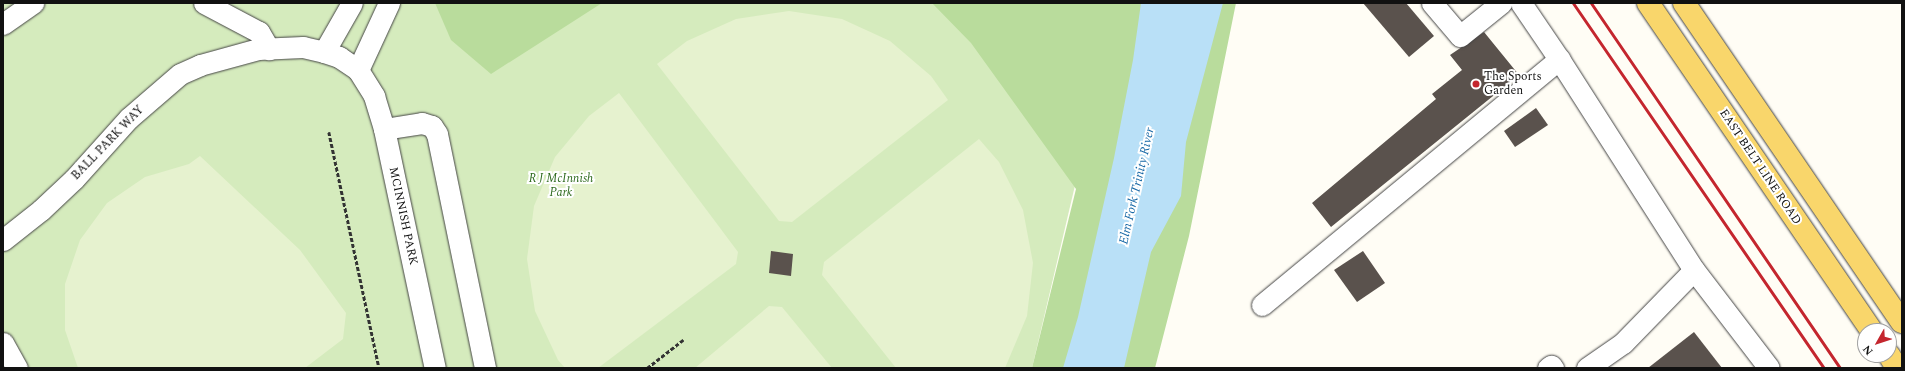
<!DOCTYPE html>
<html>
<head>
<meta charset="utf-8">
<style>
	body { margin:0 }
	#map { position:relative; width:1905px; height:371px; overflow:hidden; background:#fffdf5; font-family:Spectral,serif }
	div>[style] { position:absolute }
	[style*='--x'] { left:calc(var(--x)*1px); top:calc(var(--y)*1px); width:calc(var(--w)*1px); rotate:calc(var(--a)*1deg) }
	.green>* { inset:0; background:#d5ebbd }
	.forest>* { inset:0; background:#b9dc9c }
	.pitch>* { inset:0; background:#e6f2cf }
	.water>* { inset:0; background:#b9e0f7 }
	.building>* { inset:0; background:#5a524d }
	.path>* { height:2.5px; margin-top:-1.25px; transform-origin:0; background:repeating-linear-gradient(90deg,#333 0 4px,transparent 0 6px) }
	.roads { filter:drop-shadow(0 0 1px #444) drop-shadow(0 0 1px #444) }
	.minor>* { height:21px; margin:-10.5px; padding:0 10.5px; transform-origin:10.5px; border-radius:10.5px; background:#fff }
	.major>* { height:22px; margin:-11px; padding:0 11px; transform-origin:11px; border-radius:11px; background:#f9d66b }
	.rail>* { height:3px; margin:-1.5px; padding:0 1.5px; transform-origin:1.5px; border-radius:1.5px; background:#c4262e }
	.dots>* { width:11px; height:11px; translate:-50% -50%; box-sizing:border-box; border:2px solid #fff; border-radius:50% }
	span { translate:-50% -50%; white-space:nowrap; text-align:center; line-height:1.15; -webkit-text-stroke:4px #fff; paint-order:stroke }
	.poi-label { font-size:12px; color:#111 }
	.left { translate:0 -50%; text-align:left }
	.street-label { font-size:12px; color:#111 }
	.park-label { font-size:12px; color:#2f6b1f; font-style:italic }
	.water-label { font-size:13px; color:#1768a6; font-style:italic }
	.frame { position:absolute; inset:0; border:4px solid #111; pointer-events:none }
	.north { position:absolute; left:1857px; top:323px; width:40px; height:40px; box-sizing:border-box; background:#fff; border:1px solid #a0a0a0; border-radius:50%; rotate:231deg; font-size:11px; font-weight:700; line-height:16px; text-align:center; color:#111 }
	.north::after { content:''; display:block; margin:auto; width:14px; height:18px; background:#c4262e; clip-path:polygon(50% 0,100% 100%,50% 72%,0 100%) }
</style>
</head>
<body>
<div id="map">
	<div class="green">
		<div style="clip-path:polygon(3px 3px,1118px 3px,1032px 368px,3px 368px)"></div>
	</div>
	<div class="forest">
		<div style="clip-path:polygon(435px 3px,602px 3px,491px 74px,451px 40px)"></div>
		<div style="clip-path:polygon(932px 3px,1236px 3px,1189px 236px,1155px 368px,1032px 368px,1076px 189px,971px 43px)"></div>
	</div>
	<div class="pitch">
		<div style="clip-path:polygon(789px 11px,842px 19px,890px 41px,931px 76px,948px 100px,792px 222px,779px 221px,657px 64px,687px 41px,736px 19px)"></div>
		<div style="clip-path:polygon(619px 93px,738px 252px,736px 264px,598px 368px,565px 368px,558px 360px,535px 311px,527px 259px,534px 206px,555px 157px,589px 116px)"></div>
		<div style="clip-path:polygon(979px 139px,999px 162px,1023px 210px,1033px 263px,1027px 316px,1005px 368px,896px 368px,822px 275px,824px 262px)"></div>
		<div style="clip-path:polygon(200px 156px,300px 250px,346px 313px,343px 339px,305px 368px,78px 368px,65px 330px,65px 284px,80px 240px,107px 203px,145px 177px,189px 164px)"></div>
		<div style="clip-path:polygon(769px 306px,782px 307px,832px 368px,695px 368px)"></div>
	</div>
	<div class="water">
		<div style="clip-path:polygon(1141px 3px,1223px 3px,1186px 142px,1181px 196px,1151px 252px,1124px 368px,1063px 368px,1078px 317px,1114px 158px,1133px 60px)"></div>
	</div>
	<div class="building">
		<div style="clip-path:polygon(1363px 3px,1406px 3px,1434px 36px,1409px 57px)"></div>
		<div style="clip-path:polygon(1484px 32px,1519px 75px,1331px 227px,1312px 203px,1436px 99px,1432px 94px,1462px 70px,1450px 55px)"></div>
		<div style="clip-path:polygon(1536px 108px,1548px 125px,1515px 147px,1504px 131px)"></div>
		<div style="clip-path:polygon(771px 251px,793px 254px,791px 276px,769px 273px)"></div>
		<div style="clip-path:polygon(1363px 251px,1385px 283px,1357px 302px,1334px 270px)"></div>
		<div style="clip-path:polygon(1694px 332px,1722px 368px,1648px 368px)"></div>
	</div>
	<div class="path">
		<div style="--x:329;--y:132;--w:241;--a:78"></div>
		<div style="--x:647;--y:368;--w:46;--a:-37.9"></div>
	</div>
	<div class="roads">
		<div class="minor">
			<div style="--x:204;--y:3;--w:62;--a:27.8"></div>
			<div style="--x:259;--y:32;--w:20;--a:60"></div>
			<div style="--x:1432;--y:3;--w:43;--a:49.7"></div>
			<div style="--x:1460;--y:36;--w:53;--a:-38.8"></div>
			<div style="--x:3;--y:24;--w:37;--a:-35"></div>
			<div style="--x:324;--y:52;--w:56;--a:-60.3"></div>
			<div style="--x:1559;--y:59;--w:250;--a:57.4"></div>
			<div style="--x:1694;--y:270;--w:102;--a:134.2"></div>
			<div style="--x:1623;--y:343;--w:44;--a:145.2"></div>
			<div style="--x:358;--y:70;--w:74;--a:-65.2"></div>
			<div style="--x:384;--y:129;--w:38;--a:-9"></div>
			<div style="--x:422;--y:123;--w:10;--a:17"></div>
			<div style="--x:432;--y:126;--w:9;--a:58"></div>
			<div style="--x:437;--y:134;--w:239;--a:78.4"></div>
			<div style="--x:3;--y:240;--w:48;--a:-38.3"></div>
			<div style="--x:41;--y:210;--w:45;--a:-43.2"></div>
			<div style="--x:74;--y:179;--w:82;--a:-48"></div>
			<div style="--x:129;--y:118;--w:67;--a:-40.8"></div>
			<div style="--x:180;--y:74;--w:22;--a:-24"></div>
			<div style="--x:200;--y:65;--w:60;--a:-15.4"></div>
			<div style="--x:258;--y:49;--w:45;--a:-2.5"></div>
			<div style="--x:303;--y:47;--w:22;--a:13"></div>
			<div style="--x:324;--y:52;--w:16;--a:18"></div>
			<div style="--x:339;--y:57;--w:23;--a:34"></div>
			<div style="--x:358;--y:70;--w:31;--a:58"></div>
			<div style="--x:374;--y:96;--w:34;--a:73"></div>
			<div style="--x:384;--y:129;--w:244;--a:78"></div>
			<div style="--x:1694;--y:270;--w:123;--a:52.6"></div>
			<div style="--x:1262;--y:305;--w:386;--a:-39.6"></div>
			<div style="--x:1559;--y:59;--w:68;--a:-124.2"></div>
			<div style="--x:3;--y:343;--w:29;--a:61"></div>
			<div style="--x:1548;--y:368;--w:4;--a:-34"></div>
			<div style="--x:1551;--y:366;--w:3;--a:45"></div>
		</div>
		<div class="major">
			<div style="--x:1648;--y:3;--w:397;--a:55.7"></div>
			<div style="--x:1684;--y:3;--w:386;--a:55.7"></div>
			<div style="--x:1889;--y:355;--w:15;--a:58"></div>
		</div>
	</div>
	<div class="rail">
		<div style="--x:1573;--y:3;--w:443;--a:55.5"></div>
		<div style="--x:1591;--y:3;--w:442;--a:55.7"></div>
	</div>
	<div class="dots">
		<div style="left:1476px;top:84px;background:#c4262e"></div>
	</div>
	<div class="poi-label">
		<span class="left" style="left:1484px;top:84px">The Sports<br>Garden</span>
	</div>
	<div class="street-label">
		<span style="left:108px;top:143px;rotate:-46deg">BALL PARK WAY</span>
		<span style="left:1760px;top:167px;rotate:56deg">EAST BELT LINE ROAD</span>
		<span style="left:403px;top:216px;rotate:78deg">MCINNISH PARK</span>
	</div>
	<div class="park-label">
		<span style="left:561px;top:186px">R J McInnish<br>Park</span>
	</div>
	<div class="water-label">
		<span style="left:1137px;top:186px;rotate:-77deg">Elm Fork Trinity River</span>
	</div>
	<div class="frame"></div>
	<div class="north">N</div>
</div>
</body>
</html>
